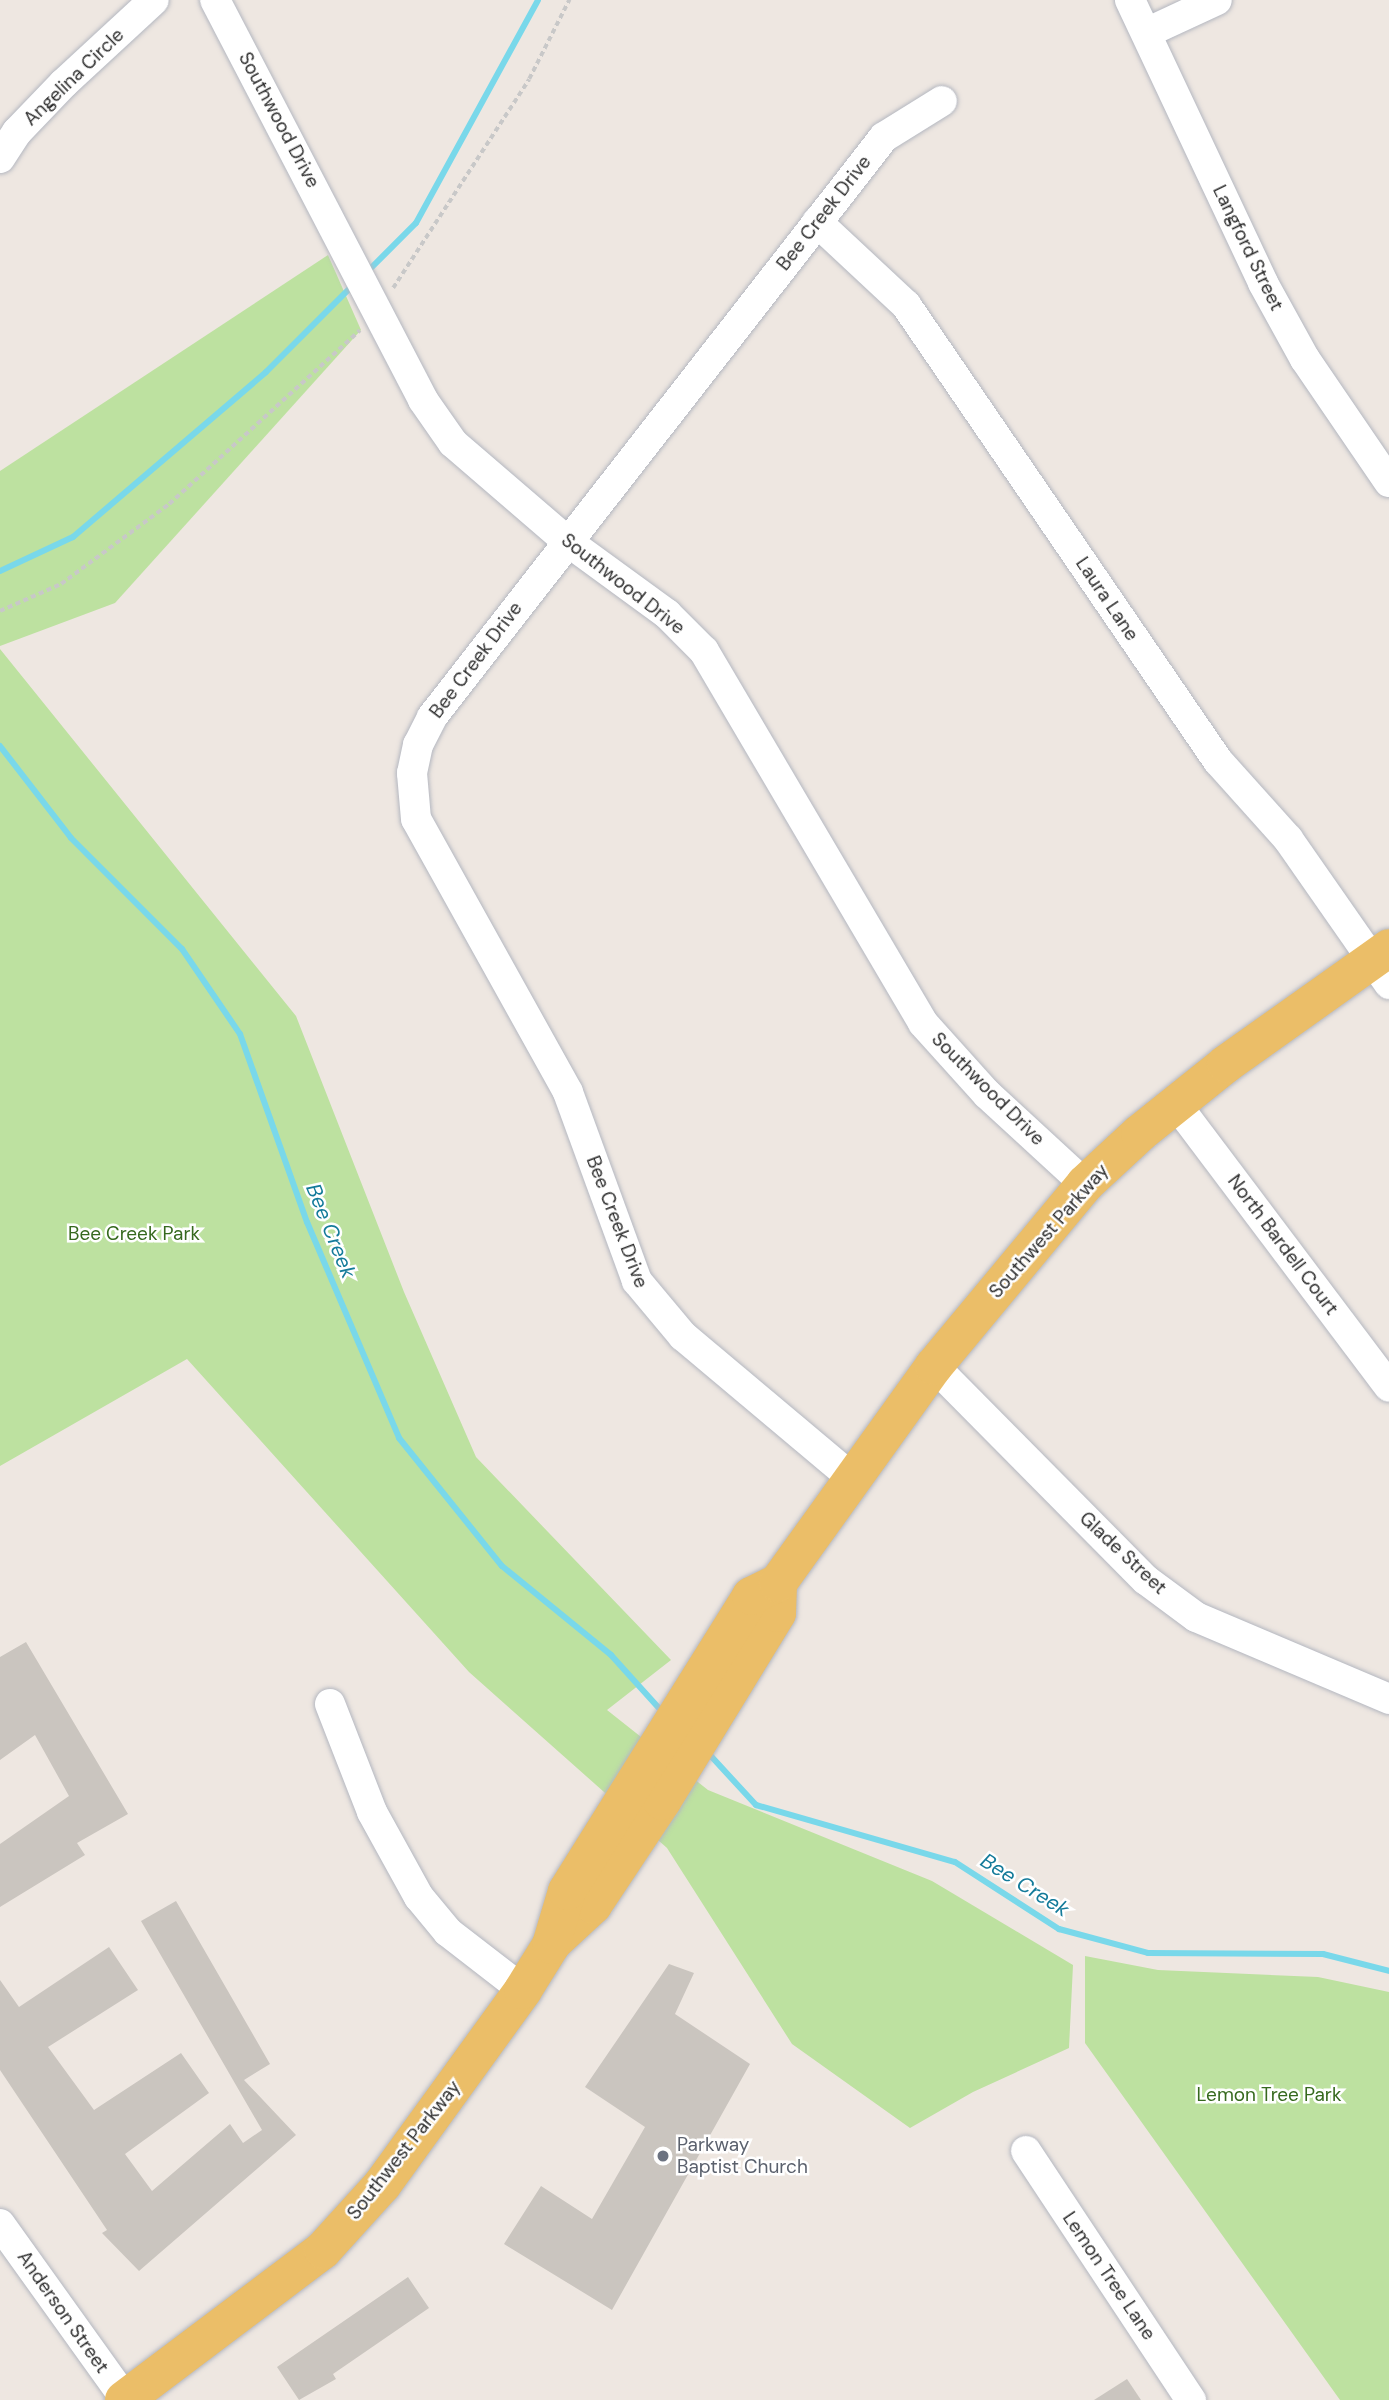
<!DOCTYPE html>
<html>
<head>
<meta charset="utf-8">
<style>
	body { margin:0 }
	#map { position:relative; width:1389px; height:2400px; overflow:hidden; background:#eee7e1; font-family:"DM Sans",sans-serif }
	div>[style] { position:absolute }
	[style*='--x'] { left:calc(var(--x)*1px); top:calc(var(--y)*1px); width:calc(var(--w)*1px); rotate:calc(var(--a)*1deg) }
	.green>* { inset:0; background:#bde1a0 }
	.stream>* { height:6px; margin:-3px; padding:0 3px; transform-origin:3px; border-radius:3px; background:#79d8ea }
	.building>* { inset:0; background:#cac5bf }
	.path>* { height:3.5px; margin-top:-1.75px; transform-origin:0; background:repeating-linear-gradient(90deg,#c8c8c8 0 5px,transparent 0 8.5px) }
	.roads { filter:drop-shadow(0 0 2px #b4b7c0) drop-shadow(0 0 2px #b4b7c0) }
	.minor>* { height:30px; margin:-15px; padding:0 15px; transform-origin:15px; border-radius:15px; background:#fff }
	.major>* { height:38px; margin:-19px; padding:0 19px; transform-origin:19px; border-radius:19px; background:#ebbe68 }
	.dots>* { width:19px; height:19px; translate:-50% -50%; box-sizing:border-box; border:4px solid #fff; border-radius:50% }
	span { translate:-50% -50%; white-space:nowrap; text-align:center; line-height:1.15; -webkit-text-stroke:5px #fff; paint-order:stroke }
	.street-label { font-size:19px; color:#2d2d2d }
	.park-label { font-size:19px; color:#36691e }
	.worship-label { font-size:19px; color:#5b616d }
	.left { translate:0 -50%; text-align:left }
	.water-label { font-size:21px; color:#147b9a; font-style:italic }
</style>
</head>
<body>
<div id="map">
	<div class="green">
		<div style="clip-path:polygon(328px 255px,361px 330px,115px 603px,0 646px,0 471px)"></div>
		<div style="clip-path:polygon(0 649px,296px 1016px,404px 1292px,476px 1457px,671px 1660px,607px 1710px,708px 1790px,932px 1881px,1073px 1965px,1069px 2048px,973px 2092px,910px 2128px,792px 2044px,667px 1848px,469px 1672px,187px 1359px,0 1466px)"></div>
		<div style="clip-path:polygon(1085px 1956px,1158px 1970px,1318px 1977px,1389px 1992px,1389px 2400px,1340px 2400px,1085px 2043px)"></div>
	</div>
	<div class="stream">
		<div style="--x:367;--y:272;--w:69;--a:-45"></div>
		<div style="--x:416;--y:223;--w:254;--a:-61.3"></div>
		<div style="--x:0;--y:571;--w:81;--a:-25"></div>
		<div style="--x:73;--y:537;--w:254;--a:-40.5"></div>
		<div style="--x:266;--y:372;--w:124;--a:-45"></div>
		<div style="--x:0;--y:746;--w:116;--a:52.3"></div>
		<div style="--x:71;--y:838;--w:157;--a:45"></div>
		<div style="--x:182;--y:949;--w:103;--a:55.7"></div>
		<div style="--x:240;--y:1034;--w:200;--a:70.4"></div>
		<div style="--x:307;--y:1222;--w:235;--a:66.9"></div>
		<div style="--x:399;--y:1438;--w:164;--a:51.2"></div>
		<div style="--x:502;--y:1566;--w:141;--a:39.2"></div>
		<div style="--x:611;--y:1655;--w:70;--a:47.9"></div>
		<div style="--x:710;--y:1755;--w:68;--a:47.4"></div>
		<div style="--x:756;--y:1805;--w:207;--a:16"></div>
		<div style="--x:955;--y:1862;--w:124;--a:32.8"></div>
		<div style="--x:1059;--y:1929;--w:92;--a:15.1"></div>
		<div style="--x:1148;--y:1953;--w:175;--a:0.3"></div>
		<div style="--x:1323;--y:1954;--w:68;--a:14.4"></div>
	</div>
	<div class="building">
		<div style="clip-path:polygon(26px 1642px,128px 1814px,77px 1843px,85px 1855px,0 1907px,0 1844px,69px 1796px,35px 1735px,0 1760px,0 1657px)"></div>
		<div style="clip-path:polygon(176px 1901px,270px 2064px,244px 2080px,296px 2135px,139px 2271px,102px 2233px,107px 2230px,0 2070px,0 1980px,19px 2007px,109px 1947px,138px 1990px,48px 2047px,94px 2110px,181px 2053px,209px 2093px,125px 2154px,152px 2191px,230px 2124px,243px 2143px,262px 2130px,141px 1921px)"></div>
		<div style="clip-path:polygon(669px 1964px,694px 1973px,675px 2014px,750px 2064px,612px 2310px,504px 2244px,541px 2186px,592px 2219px,645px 2127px,585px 2087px)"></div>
		<div style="clip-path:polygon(408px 2277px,429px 2308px,333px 2374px,336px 2379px,299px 2400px,277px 2367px)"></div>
		<div style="clip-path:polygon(1127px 2379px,1141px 2400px,1094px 2400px)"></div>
	</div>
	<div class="path">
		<div style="--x:393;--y:288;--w:249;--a:-56.9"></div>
		<div style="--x:529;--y:79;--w:89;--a:-63.1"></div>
		<div style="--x:0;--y:611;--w:67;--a:-23.9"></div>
		<div style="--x:61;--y:584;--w:134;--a:-36.5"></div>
		<div style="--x:169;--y:504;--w:258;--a:-42.3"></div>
	</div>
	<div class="roads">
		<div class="minor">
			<div style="--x:215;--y:0;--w:451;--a:62.5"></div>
			<div style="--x:423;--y:400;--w:52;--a:55.1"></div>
			<div style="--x:453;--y:443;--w:150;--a:40.7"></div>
			<div style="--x:567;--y:541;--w:124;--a:36.1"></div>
			<div style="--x:667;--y:614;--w:52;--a:45"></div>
			<div style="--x:704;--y:651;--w:432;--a:59.5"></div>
			<div style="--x:923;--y:1023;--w:96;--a:48"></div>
			<div style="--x:987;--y:1094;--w:133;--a:42.6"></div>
			<div style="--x:1130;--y:0;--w:313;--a:64.8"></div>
			<div style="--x:1263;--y:283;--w:87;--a:61.1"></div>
			<div style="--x:1305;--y:359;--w:149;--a:55.7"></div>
			<div style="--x:1146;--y:33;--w:78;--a:-24.9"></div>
			<div style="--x:0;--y:158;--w:31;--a:-57"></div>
			<div style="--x:17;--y:132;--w:68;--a:-46.2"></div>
			<div style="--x:64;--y:83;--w:122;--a:-42.7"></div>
			<div style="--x:817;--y:222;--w:122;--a:43"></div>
			<div style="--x:906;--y:305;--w:553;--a:55.62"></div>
			<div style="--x:1218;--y:761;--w:105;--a:48.1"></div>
			<div style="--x:1288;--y:839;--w:177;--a:55.1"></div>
			<div style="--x:1176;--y:1104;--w:354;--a:53"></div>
			<div style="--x:934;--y:1366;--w:301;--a:45.3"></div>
			<div style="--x:1146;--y:1580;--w:62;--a:36.5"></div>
			<div style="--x:1196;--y:1617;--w:210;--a:23"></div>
			<div style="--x:851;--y:1477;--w:219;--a:-140"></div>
			<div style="--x:683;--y:1336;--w:72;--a:-129.9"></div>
			<div style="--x:637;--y:1281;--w:201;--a:-110.1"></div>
			<div style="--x:568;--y:1092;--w:312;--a:-119.1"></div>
			<div style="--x:416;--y:819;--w:46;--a:-95"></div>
			<div style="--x:412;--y:773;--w:29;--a:-78"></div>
			<div style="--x:418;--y:745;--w:31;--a:-63"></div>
			<div style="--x:432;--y:717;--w:735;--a:-52.07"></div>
			<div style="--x:884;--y:137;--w:68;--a:-31.8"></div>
			<div style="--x:330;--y:1704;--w:116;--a:68.7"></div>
			<div style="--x:372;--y:1812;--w:97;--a:61.1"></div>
			<div style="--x:419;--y:1897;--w:45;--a:50.4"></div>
			<div style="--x:448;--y:1932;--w:95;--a:37.7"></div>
			<div style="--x:1026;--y:2151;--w:299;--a:56.5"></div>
			<div style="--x:0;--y:2224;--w:216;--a:54.4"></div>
		</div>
		<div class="major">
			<div style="--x:552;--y:1943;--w:56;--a:-42.8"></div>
			<div style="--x:593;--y:1905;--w:125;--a:-56.4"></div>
			<div style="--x:662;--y:1801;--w:220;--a:-58.5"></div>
			<div style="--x:777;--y:1613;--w:30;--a:-88"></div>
			<div style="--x:124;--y:2400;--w:249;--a:-37"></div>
			<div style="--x:323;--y:2250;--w:88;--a:-47.8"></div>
			<div style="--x:382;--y:2185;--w:241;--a:-54.1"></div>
			<div style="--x:523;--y:1990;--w:53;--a:-58.1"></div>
			<div style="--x:551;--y:1945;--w:56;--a:-73.5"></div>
			<div style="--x:567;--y:1891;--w:348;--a:-58"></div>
			<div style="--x:751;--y:1596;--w:30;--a:-26"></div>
			<div style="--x:778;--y:1583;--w:267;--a:-54.3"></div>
			<div style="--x:934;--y:1366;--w:236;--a:-50.3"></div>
			<div style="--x:1085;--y:1184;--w:75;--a:-42.8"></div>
			<div style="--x:1140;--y:1133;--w:110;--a:-38.7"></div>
			<div style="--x:1226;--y:1064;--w:200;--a:-35.4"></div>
		</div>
	</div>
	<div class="dots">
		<div style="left:663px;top:2156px;background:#6b7280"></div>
	</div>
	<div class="street-label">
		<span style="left:74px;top:77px;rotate:-44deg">Angelina Circle</span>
		<span style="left:279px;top:120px;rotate:62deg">Southwood Drive</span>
		<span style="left:824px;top:213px;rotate:-52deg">Bee Creek Drive</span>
		<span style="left:1248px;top:248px;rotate:64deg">Langford Street</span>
		<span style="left:623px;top:584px;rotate:38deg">Southwood Drive</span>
		<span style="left:1107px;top:599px;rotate:56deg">Laura Lane</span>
		<span style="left:476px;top:660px;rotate:-53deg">Bee Creek Drive</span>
		<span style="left:988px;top:1089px;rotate:45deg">Southwood Drive</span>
		<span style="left:617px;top:1222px;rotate:69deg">Bee Creek Drive</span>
		<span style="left:1049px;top:1231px;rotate:-49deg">Southwest Parkway</span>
		<span style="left:1283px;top:1245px;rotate:53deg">North Bardell Court</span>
		<span style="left:1123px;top:1553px;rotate:43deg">Glade Street</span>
		<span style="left:404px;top:2150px;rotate:-52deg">Southwest Parkway</span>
		<span style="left:1109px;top:2276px;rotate:56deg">Lemon Tree Lane</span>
		<span style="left:63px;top:2312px;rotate:55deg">Anderson Street</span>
	</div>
	<div class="park-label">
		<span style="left:134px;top:1234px">Bee Creek Park</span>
		<span style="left:1269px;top:2095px">Lemon Tree Park</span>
	</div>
	<div class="worship-label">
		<span class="left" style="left:677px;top:2156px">Parkway<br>Baptist Church</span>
	</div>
	<div class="water-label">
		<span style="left:331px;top:1231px;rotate:68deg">Bee Creek</span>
		<span style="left:1025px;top:1885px;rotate:32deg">Bee Creek</span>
	</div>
</div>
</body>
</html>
